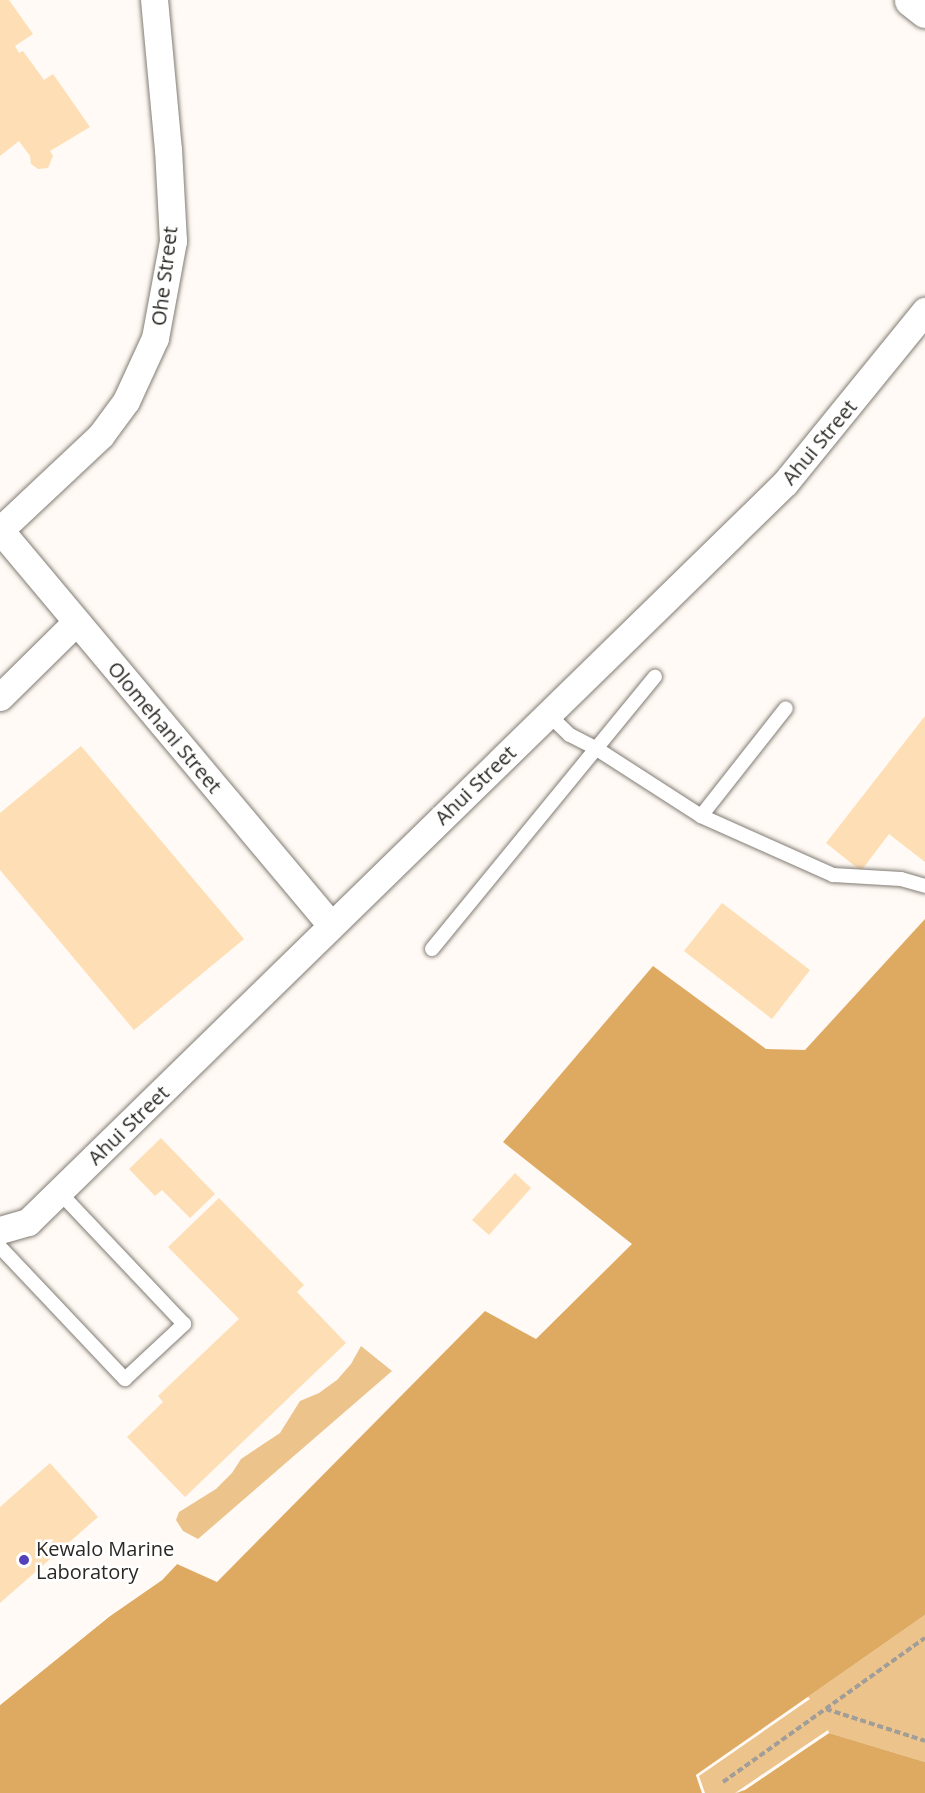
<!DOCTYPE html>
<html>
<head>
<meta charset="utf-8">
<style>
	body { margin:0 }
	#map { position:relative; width:925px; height:1793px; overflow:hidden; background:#fffaf5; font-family:"Open Sans",sans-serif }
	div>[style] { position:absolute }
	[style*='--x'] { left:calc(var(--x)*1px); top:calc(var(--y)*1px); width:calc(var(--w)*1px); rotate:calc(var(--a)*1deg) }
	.green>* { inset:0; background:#ebc38b }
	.water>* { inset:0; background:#deaa61 }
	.pier>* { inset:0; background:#fffaf5 }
	.building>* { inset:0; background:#fedeb4 }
	.path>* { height:4px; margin-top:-2px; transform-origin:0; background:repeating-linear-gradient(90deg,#a19d99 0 6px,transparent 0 9px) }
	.roads { filter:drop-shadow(0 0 2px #827c74) drop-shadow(0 0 2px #827c74) }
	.lane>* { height:14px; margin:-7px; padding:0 7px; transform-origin:7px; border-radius:7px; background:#fff }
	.street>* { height:27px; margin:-13.5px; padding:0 13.5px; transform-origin:13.5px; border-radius:13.5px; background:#fff }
	.secondary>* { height:33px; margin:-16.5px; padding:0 16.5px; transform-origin:16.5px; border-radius:16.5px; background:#fff }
	.dots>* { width:16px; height:16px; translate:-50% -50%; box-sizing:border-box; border:3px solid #fff; border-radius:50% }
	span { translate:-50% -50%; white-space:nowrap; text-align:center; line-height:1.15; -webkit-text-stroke:5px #fff; paint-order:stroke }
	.street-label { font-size:20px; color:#2a2824 }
	.poi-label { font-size:20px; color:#2a2824 }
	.left { translate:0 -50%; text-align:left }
</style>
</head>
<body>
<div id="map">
	<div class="green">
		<div style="clip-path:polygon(361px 1346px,392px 1371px,198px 1539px,183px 1531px,176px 1520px,179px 1512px,216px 1489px,232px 1473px,241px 1459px,280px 1433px,300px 1401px,319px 1393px,337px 1380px,351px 1364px)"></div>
		<div style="clip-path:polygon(925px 1615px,925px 1762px,829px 1733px,738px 1793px,702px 1793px,696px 1775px)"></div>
	</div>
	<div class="water">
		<div style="clip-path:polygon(925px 919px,925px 1615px,696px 1775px,702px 1793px,0 1793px,0 1705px,110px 1616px,162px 1580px,177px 1564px,217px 1582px,485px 1311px,536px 1339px,632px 1244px,503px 1142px,653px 966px,766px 1049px,805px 1050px)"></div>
		<div style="clip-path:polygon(829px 1733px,925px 1762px,925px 1793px,738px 1793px)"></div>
	</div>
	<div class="pier">
		<div style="clip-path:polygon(176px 1561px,177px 1564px,162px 1580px,110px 1616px,0 1705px,0 1701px,6px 1696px,108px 1614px,160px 1577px)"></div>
		<div style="clip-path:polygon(808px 1697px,810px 1699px,699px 1776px,705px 1793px,702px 1793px,696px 1775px)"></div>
		<div style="clip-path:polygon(828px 1730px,829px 1733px,745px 1790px,735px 1793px)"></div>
	</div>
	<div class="building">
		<div style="clip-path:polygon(0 0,9px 0,33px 34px,15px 46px,19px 53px,23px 51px,44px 80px,53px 74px,90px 127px,50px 151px,53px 156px,48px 168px,38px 169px,31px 164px,30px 156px,19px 141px,0 156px)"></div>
		<div style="clip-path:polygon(925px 716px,925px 862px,889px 834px,861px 871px,826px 843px)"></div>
		<div style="clip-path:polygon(81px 746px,244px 939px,134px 1030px,0 870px,0 813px)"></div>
		<div style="clip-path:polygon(722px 903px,810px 970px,772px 1019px,684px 951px)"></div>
		<div style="clip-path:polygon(161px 1138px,215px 1194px,190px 1218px,162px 1190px,155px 1196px,129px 1169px)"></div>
		<div style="clip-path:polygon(515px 1173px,531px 1188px,489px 1235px,472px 1220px)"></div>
		<div style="clip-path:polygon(219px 1198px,304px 1285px,297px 1292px,346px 1343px,185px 1497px,127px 1437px,163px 1402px,158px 1396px,239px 1319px,168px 1247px)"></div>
		<div style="clip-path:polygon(50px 1463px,98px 1517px,0 1603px,0 1507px)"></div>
	</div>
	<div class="path">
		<div style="--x:826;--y:1709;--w:104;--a:17.9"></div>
		<div style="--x:723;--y:1782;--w:248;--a:-35.5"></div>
	</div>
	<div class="roads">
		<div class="lane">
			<div style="--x:548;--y:714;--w:30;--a:44"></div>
			<div style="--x:570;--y:735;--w:30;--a:27"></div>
			<div style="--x:597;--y:749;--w:124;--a:32.8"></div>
			<div style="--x:701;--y:816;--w:145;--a:24.1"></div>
			<div style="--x:833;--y:875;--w:68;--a:3.4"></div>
			<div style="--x:901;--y:879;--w:25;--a:16"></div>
			<div style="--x:701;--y:816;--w:137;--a:-51.8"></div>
			<div style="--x:432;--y:949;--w:352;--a:-50.7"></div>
			<div style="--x:0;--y:1247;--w:182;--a:46.6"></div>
			<div style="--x:125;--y:1379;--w:81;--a:-43"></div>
			<div style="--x:184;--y:1324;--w:182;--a:-133.4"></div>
		</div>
		<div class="street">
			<div style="--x:0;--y:530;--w:139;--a:-43.2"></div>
			<div style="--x:101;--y:435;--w:42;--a:-53.7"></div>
			<div style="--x:126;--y:401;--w:69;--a:-65.3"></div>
			<div style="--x:155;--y:338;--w:99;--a:-79.5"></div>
			<div style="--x:173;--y:241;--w:91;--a:-93.1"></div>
			<div style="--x:168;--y:150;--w:151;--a:-95.3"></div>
			<div style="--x:0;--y:530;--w:515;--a:50.04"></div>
			<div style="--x:0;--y:697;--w:107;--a:-44.6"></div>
			<div style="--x:0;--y:1230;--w:29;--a:-16"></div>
			<div style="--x:28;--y:1222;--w:1058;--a:-44.31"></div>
			<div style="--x:785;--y:483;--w:222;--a:-50.9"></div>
		</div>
		<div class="secondary">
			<div style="--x:911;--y:0;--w:18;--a:38"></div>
		</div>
	</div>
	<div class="dots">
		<div style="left:24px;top:1560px;background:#5542ba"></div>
	</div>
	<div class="street-label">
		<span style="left:164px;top:276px;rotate:-83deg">Ohe Street</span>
		<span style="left:819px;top:442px;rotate:-50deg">Ahui Street</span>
		<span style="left:165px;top:727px;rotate:50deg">Olomehani Street</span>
		<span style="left:475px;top:785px;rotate:-44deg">Ahui Street</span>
		<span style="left:128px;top:1125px;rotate:-44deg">Ahui Street</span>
	</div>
	<div class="poi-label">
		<span class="left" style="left:36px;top:1560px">Kewalo Marine<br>Laboratory</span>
	</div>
</div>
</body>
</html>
